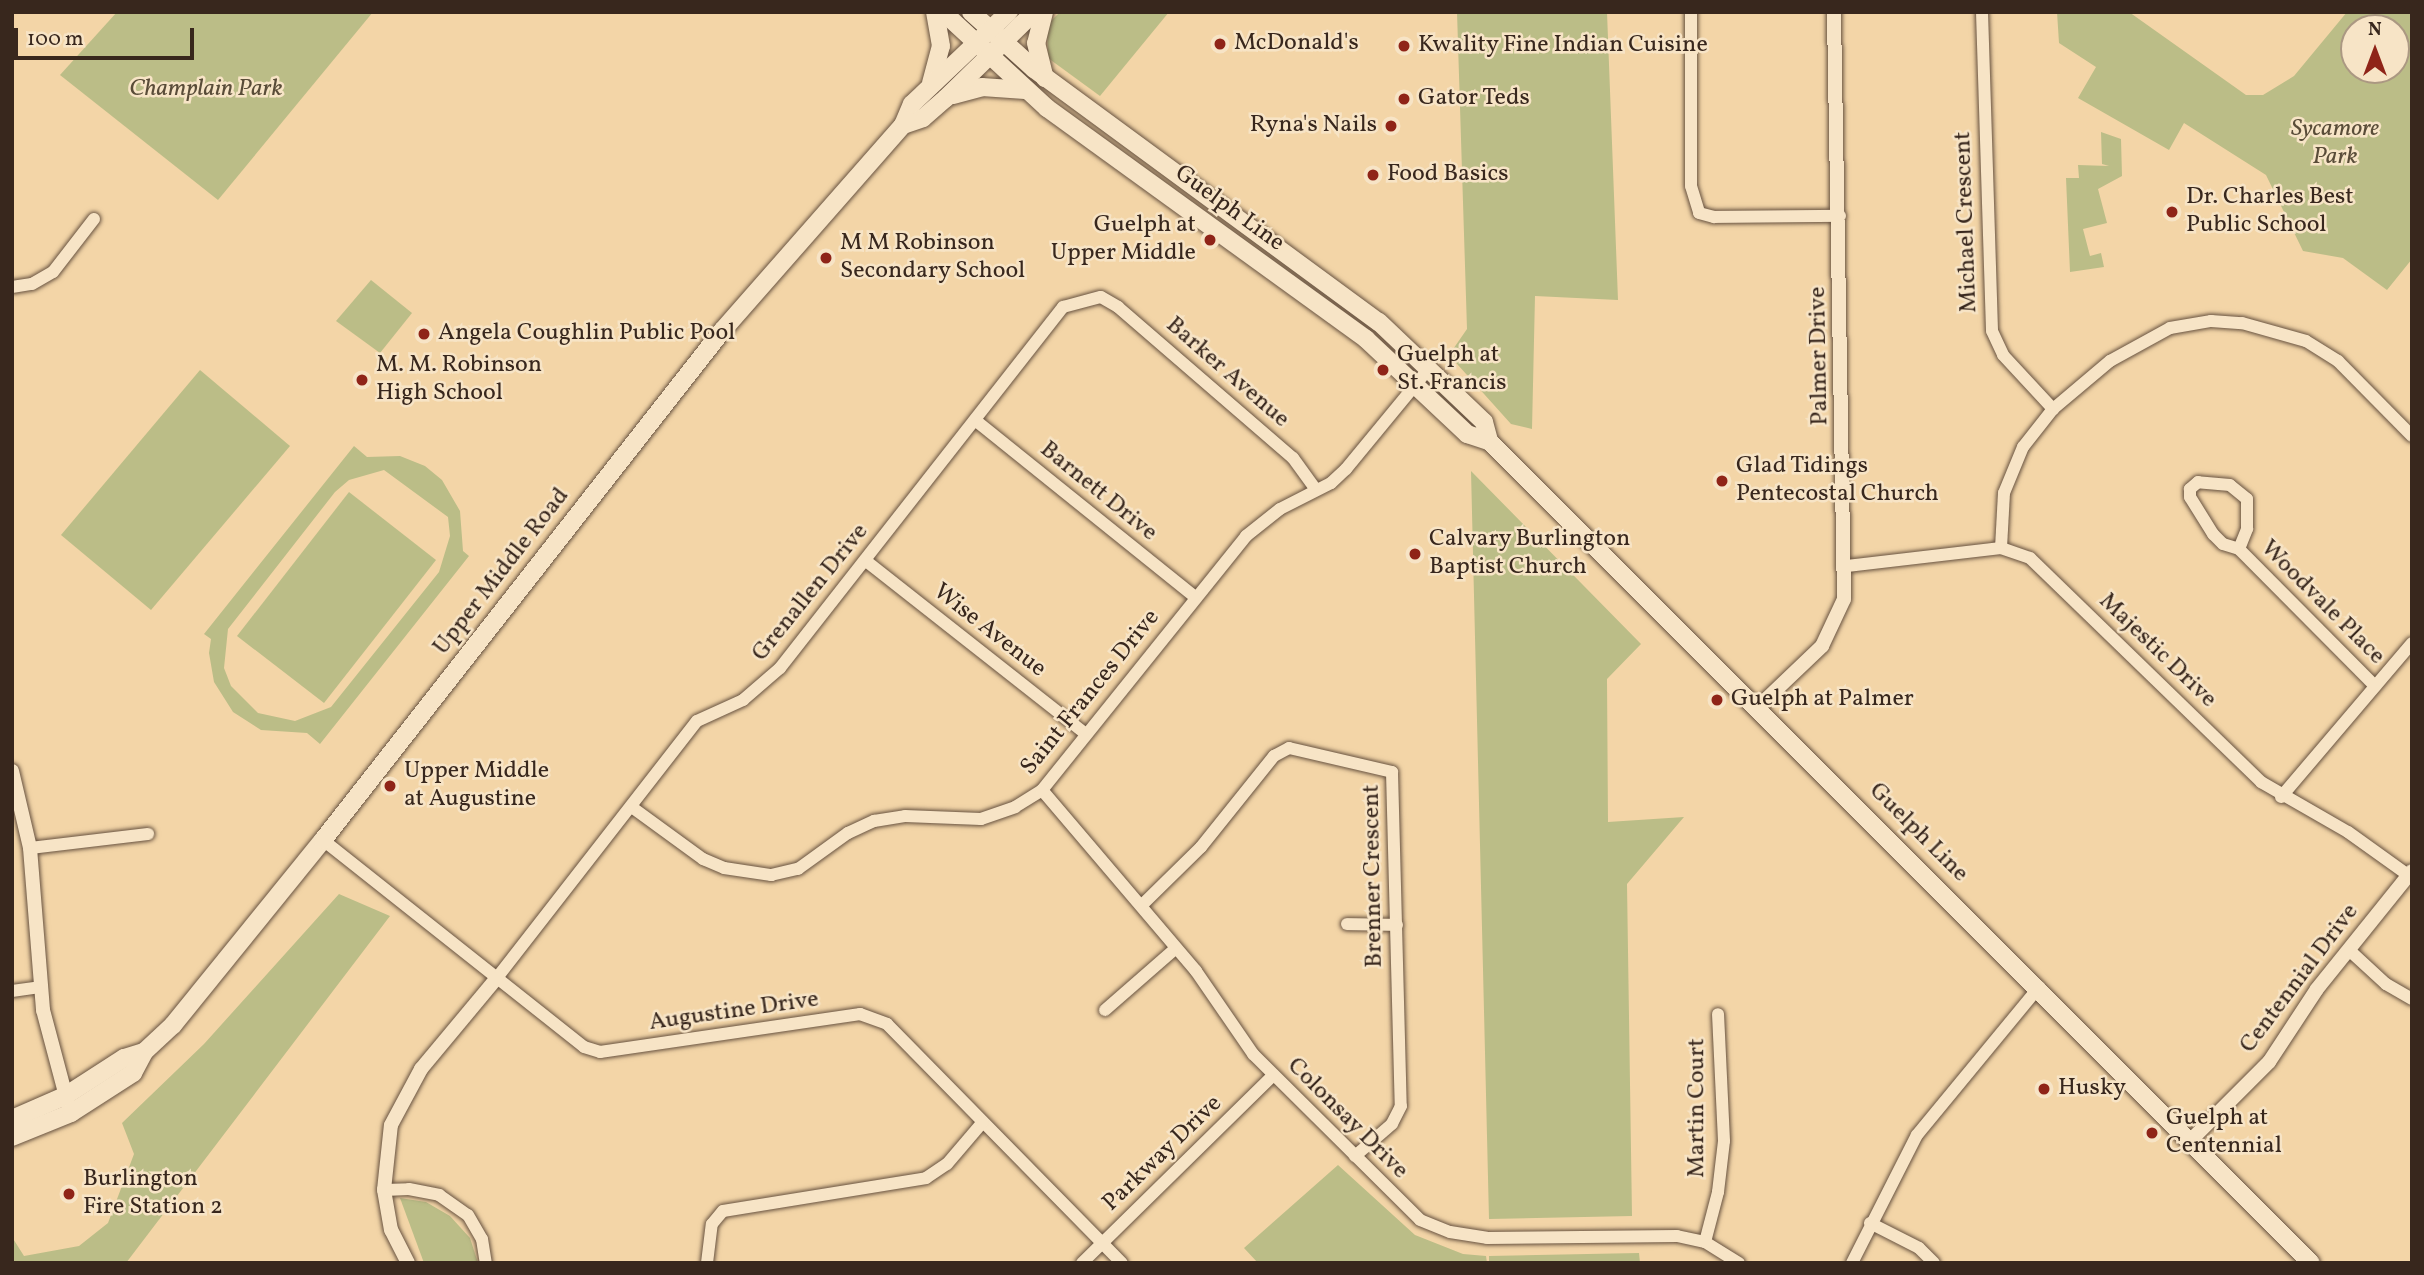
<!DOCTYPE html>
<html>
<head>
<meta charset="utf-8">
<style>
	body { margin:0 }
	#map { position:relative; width:2424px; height:1275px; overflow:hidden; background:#f3d5a7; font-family:Vollkorn,serif }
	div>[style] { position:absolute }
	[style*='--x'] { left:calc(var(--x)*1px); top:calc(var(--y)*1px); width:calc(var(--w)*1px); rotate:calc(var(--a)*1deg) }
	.green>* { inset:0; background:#bbbd87 }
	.roads { filter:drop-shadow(0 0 2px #675240) drop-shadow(0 0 2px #675240) }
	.minor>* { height:12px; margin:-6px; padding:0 6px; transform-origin:6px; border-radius:6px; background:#f7e4c6 }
	.tertiary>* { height:14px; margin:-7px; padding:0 7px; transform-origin:7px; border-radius:7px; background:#f7e4c6 }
	.secondary>* { height:18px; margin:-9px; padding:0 9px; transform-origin:9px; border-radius:9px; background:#f7e4c6 }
	.dots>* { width:19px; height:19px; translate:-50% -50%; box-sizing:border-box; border:4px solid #f7e4c6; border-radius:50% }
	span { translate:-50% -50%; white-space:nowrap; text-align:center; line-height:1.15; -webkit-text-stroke:5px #f7e4c6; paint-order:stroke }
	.poi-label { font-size:24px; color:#38271d }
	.left { translate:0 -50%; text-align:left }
	.right { translate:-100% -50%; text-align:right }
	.park-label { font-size:24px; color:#594c38; font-style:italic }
	.street-label { font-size:24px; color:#38271d }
	.frame { position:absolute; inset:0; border:14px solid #38271d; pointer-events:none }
	.north { position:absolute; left:2340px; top:14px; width:70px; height:70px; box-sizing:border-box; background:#f7e4c6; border:2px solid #ab9882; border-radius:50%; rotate:0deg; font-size:19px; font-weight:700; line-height:28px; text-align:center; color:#38271d }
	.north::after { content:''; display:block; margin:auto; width:24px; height:32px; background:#8f2418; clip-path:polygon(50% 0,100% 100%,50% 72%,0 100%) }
	.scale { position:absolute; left:14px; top:28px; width:180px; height:32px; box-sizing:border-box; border:4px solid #38271d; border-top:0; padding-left:9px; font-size:21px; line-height:24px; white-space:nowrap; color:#38271d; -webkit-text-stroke:5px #f7e4c6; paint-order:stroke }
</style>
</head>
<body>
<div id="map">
	<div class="green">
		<div style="clip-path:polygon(117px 12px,373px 12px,218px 200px,60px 75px)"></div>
		<div style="clip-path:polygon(1060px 12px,1169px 12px,1100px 96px,1048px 58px,1047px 25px)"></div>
		<div style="clip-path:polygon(1457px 12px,1607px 12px,1618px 300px,1535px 296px,1532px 429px,1511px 424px,1449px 355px,1467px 329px)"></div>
		<div style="clip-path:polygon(evenodd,2057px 12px,2129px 12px,2246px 95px,2263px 95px,2294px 76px,2347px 12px,2412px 12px,2412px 259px,2387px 290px,2343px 258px,2303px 251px,2266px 175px,2184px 123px,2169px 150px,2078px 98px,2096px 67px,2059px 43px,2057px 12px,2354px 28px,2396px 28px,2396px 70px,2354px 70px,2354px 28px)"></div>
		<div style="clip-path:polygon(2101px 132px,2121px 139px,2122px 176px,2098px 189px,2107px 223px,2083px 229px,2090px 256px,2101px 253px,2104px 267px,2070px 272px,2066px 178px,2079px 178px,2078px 165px,2109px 166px,2102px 164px)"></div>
		<div style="clip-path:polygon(371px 280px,412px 313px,380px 353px,336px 321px)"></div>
		<div style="clip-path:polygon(200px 370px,290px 446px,151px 610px,61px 535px)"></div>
		<div style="clip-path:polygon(evenodd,354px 446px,367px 457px,400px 456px,425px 466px,442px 480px,460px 511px,463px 551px,469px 556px,320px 744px,307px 733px,261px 730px,233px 712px,214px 682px,209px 653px,211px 639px,204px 634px,354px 446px,384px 470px,448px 517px,450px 536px,439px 572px,331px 707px,295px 721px,258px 713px,231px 686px,224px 668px,228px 629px,335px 492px,349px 480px,384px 470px)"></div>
		<div style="clip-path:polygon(1471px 471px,1641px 644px,1607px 679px,1608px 822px,1684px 817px,1627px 884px,1632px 1216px,1489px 1219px)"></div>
		<div style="clip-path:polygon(349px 492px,436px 560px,324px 703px,237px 636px)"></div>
		<div style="clip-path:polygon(339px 894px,390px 916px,126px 1263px,12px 1263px,12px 1237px,24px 1256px,79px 1246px,108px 1223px,134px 1154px,122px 1123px,204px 1044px)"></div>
		<div style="clip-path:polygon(1338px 1165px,1415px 1235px,1463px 1254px,1486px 1256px,1487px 1263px,1258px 1263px,1244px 1248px)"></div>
		<div style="clip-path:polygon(400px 1198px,426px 1202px,450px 1216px,470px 1238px,478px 1263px,424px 1263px)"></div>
		<div style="clip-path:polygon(1639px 1253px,1640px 1263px,1489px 1263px,1489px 1256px)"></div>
	</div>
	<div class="roads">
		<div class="minor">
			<div style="--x:1691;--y:12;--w:174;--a:90"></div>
			<div style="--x:1691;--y:186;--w:28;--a:73"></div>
			<div style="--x:1699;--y:213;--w:16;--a:15"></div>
			<div style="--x:1714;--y:217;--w:126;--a:-0.5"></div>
			<div style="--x:1982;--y:12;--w:319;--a:88.2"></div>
			<div style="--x:1992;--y:331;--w:26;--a:65"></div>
			<div style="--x:2003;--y:355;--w:74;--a:47.2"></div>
			<div style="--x:12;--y:287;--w:20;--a:-9"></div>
			<div style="--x:32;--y:284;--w:24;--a:-30"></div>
			<div style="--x:53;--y:272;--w:67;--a:-52.3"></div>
			<div style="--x:975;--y:420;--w:282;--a:38.8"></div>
			<div style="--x:2001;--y:548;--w:55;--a:-86.9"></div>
			<div style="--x:2004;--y:493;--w:50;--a:-67.6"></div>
			<div style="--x:2023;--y:447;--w:48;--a:-51.7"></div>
			<div style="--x:2053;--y:409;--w:75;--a:-40.1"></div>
			<div style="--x:2110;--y:361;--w:68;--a:-28.8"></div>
			<div style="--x:2170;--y:328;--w:42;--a:-9.7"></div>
			<div style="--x:2211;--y:321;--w:31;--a:4"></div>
			<div style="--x:2242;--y:323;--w:66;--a:15.7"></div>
			<div style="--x:2306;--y:341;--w:38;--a:32"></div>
			<div style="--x:2338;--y:361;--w:105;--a:45.4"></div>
			<div style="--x:2239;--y:549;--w:22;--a:-68"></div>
			<div style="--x:2247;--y:529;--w:30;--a:-90"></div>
			<div style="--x:2247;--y:499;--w:22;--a:-141"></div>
			<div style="--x:2230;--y:485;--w:32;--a:-175"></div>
			<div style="--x:2198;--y:482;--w:11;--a:139"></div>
			<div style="--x:2190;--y:489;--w:8;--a:90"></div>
			<div style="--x:2190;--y:497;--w:44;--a:58.1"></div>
			<div style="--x:2213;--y:534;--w:14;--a:45"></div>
			<div style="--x:2223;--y:544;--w:17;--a:17"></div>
			<div style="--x:2239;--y:549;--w:193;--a:45.2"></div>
			<div style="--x:866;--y:561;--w:280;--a:38.2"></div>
			<div style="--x:1847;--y:566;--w:155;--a:-6.7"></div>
			<div style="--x:2001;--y:548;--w:31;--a:19"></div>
			<div style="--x:2030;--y:558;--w:322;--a:44.1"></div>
			<div style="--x:2261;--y:782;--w:100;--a:29.9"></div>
			<div style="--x:2348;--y:832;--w:74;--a:35.6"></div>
			<div style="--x:1042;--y:790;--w:238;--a:49.6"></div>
			<div style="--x:1196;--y:971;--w:101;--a:55.5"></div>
			<div style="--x:1253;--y:1054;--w:235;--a:44.8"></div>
			<div style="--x:1420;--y:1220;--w:32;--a:22"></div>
			<div style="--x:1450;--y:1232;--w:37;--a:9"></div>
			<div style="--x:1487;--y:1238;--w:190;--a:-0.6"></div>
			<div style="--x:1677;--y:1236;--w:29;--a:12"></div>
			<div style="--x:1705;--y:1242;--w:40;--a:32"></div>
			<div style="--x:2281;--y:797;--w:202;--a:-49.6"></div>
			<div style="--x:633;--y:808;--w:87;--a:36.1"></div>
			<div style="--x:703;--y:859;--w:23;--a:23"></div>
			<div style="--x:724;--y:868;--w:48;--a:8.5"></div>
			<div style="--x:771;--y:875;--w:28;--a:-13"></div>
			<div style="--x:798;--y:869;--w:62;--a:-35.8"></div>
			<div style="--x:848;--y:833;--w:29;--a:-25"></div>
			<div style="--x:874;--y:821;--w:31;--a:-9"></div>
			<div style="--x:905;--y:816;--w:76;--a:2.3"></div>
			<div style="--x:981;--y:819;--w:36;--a:-19"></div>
			<div style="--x:1015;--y:807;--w:32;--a:-32"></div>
			<div style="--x:1042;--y:790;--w:326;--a:-51.2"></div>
			<div style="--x:1246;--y:536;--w:43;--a:-38.5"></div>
			<div style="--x:1280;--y:509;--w:57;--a:-27"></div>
			<div style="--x:1331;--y:483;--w:21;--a:-43"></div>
			<div style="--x:1346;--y:469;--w:132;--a:-50.5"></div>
			<div style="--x:323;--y:840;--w:333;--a:38.4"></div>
			<div style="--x:584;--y:1047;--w:17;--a:17"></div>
			<div style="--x:600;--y:1052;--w:263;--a:-8.3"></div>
			<div style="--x:860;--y:1014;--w:29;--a:20"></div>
			<div style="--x:887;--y:1024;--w:335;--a:45.5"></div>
			<div style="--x:30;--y:848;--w:119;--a:-6.8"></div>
			<div style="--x:1143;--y:904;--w:81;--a:-44.5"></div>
			<div style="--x:1201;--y:847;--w:117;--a:-51.3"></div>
			<div style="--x:1274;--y:756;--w:17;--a:-28"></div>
			<div style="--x:1289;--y:748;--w:106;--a:13.1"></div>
			<div style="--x:1392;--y:772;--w:334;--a:88.5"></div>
			<div style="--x:1401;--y:1106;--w:20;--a:117"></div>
			<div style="--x:1392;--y:1124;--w:49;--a:139.1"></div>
			<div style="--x:1347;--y:924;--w:50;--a:1.1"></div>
			<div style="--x:2349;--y:950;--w:50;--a:42.6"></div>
			<div style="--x:2386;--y:984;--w:30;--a:30"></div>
			<div style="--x:496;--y:979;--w:327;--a:-52.1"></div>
			<div style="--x:697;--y:721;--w:51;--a:-24.5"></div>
			<div style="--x:743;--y:700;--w:49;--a:-40.9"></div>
			<div style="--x:780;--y:668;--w:459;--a:-51.9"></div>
			<div style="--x:1063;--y:307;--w:39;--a:-15"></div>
			<div style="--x:1101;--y:297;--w:20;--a:30"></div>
			<div style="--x:1118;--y:307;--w:231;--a:40.8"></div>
			<div style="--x:1293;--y:458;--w:39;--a:54"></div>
			<div style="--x:12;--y:991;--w:28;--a:-8"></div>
			<div style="--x:1105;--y:1010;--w:94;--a:-41.1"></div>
			<div style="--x:384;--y:1190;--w:25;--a:-2"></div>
			<div style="--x:409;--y:1189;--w:31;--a:11"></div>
			<div style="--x:439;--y:1195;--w:35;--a:35"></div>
			<div style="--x:468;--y:1215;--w:28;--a:60"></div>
			<div style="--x:482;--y:1239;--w:24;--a:81"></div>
			<div style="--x:1870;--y:1223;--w:55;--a:27"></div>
			<div style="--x:1919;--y:1248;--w:21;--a:45"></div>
			<div style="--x:1705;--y:1242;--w:52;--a:-75.4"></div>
			<div style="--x:1718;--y:1192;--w:51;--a:-83.3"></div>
			<div style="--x:1724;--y:1141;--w:127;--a:-92.7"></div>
			<div style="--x:707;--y:1263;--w:39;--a:-83"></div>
			<div style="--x:712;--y:1224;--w:17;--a:-50"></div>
			<div style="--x:723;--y:1211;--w:206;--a:-9.2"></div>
			<div style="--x:926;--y:1178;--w:25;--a:-34"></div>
			<div style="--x:947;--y:1164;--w:54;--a:-49.5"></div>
			<div style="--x:1082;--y:1263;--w:268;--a:-44.5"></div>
			<div style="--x:1852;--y:1263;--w:144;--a:-63.1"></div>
			<div style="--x:1917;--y:1135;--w:192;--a:-50.5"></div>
		</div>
		<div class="tertiary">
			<div style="--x:1757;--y:708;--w:90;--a:-43.6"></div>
			<div style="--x:1822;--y:646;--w:52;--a:-64.9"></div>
			<div style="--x:1844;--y:599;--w:587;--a:-90.98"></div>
			<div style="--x:12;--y:771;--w:79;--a:76.8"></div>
			<div style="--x:30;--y:848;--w:163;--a:85.4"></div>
			<div style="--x:43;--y:1010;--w:97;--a:75.1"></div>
			<div style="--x:2190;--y:1141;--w:112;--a:-45"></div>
			<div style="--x:2269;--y:1062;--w:87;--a:-56.7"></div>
			<div style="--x:2317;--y:989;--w:151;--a:-51.2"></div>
			<div style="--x:408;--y:1263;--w:37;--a:-117"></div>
			<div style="--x:391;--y:1230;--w:41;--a:-99.9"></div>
			<div style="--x:384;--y:1190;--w:65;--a:-83.9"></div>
			<div style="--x:391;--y:1125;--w:64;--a:-61.8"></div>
			<div style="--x:421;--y:1069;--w:117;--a:-50.2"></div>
		</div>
		<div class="secondary">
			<div style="--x:943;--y:12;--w:142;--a:42.7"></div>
			<div style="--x:1047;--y:108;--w:394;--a:35.9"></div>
			<div style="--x:1366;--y:339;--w:139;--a:43.2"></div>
			<div style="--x:1467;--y:434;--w:23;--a:18"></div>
			<div style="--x:1489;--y:441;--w:1162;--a:45"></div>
			<div style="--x:971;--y:12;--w:85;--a:42.1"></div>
			<div style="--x:1034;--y:69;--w:428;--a:36.3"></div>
			<div style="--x:1379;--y:322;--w:145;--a:43.6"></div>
			<div style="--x:1484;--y:422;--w:20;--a:75"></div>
			<div style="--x:1044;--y:12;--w:32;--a:104"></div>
			<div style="--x:1036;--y:43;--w:36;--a:76"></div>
			<div style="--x:931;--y:83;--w:38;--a:-75"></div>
			<div style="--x:941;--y:46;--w:35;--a:-100"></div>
			<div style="--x:953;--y:95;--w:30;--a:-15"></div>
			<div style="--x:982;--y:87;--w:43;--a:4"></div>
			<div style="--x:903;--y:125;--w:21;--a:-19"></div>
			<div style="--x:923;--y:118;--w:30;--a:-41"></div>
			<div style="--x:946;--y:98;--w:123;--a:-44.3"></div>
			<div style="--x:12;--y:1119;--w:58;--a:-23.5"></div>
			<div style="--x:65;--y:1096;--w:70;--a:-32.8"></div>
			<div style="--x:124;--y:1058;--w:21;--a:-17"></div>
			<div style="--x:12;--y:1137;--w:64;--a:-22.1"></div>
			<div style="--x:71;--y:1113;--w:74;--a:-32.8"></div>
			<div style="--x:133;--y:1073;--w:24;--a:-62"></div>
			<div style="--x:144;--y:1052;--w:40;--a:-43"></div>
			<div style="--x:173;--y:1025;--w:238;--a:-51"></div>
			<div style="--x:323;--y:840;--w:647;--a:-51.91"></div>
			<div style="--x:722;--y:331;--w:274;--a:-48.7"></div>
			<div style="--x:903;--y:125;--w:23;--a:-67"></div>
			<div style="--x:912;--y:104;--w:134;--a:-43.5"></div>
		</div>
	</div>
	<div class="dots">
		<div style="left:1220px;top:44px;background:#8f2418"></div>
		<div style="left:1404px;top:46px;background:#8f2418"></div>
		<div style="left:1404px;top:99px;background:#8f2418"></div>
		<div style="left:1391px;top:126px;background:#8f2418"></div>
		<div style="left:1373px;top:175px;background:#8f2418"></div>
		<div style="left:2172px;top:212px;background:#8f2418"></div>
		<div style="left:1210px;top:240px;background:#8f2418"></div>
		<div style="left:826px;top:258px;background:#8f2418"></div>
		<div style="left:424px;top:334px;background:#8f2418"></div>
		<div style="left:1383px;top:370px;background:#8f2418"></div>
		<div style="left:362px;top:380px;background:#8f2418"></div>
		<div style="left:1722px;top:481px;background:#8f2418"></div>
		<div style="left:1415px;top:554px;background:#8f2418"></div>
		<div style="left:1717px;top:700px;background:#8f2418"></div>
		<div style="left:390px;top:786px;background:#8f2418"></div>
		<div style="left:2044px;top:1089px;background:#8f2418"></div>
		<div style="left:2152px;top:1133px;background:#8f2418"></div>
		<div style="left:69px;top:1194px;background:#8f2418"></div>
	</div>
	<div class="poi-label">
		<span class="left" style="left:1234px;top:44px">McDonald's</span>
		<span class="left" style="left:1418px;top:46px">Kwality Fine Indian Cuisine</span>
		<span class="left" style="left:1418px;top:99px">Gator Teds</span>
		<span class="right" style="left:1377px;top:126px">Ryna's Nails</span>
		<span class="left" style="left:1387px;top:175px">Food Basics</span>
		<span class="left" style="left:2186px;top:212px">Dr. Charles Best<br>Public School</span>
		<span class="right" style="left:1196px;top:240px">Guelph at<br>Upper Middle</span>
		<span class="left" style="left:840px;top:258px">M M Robinson<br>Secondary School</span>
		<span class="left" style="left:438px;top:334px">Angela Coughlin Public Pool</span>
		<span class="left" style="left:1397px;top:370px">Guelph at<br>St. Francis</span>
		<span class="left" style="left:376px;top:380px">M. M. Robinson<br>High School</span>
		<span class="left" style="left:1736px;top:481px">Glad Tidings<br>Pentecostal Church</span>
		<span class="left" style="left:1429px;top:554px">Calvary Burlington<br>Baptist Church</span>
		<span class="left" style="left:1731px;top:700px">Guelph at Palmer</span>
		<span class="left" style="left:404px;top:786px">Upper Middle<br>at Augustine</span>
		<span class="left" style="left:2058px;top:1089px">Husky</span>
		<span class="left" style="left:2166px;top:1133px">Guelph at<br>Centennial</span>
		<span class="left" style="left:83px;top:1194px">Burlington<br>Fire Station 2</span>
	</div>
	<div class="park-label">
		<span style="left:206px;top:90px">Champlain Park</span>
		<span style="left:2335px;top:144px">Sycamore<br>Park</span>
	</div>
	<div class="street-label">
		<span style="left:1229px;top:209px;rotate:36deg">Guelph Line</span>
		<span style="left:1967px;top:222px;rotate:-92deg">Michael Crescent</span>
		<span style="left:1820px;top:356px;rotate:-91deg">Palmer Drive</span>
		<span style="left:1227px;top:373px;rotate:41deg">Barker Avenue</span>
		<span style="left:1098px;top:492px;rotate:39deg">Barnett Drive</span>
		<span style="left:502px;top:572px;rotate:-52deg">Upper Middle Road</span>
		<span style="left:811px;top:593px;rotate:-51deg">Grenallen Drive</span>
		<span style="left:2322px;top:603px;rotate:45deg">Woodvale Place</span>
		<span style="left:989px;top:631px;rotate:38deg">Wise Avenue</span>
		<span style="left:2157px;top:651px;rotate:44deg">Majestic Drive</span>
		<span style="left:1091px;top:693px;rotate:-51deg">Saint Frances Drive</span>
		<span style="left:1918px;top:833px;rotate:45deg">Guelph Line</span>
		<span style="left:1374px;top:876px;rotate:-91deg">Brenner Crescent</span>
		<span style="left:2300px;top:979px;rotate:-53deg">Centennial Drive</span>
		<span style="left:734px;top:1012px;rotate:-8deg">Augustine Drive</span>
		<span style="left:1698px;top:1108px;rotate:-90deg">Martin Court</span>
		<span style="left:1347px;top:1119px;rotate:45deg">Colonsay Drive</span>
		<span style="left:1163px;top:1154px;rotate:-44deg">Parkway Drive</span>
	</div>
	<div class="frame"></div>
	<div class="north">N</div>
	<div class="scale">100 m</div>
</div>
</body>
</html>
